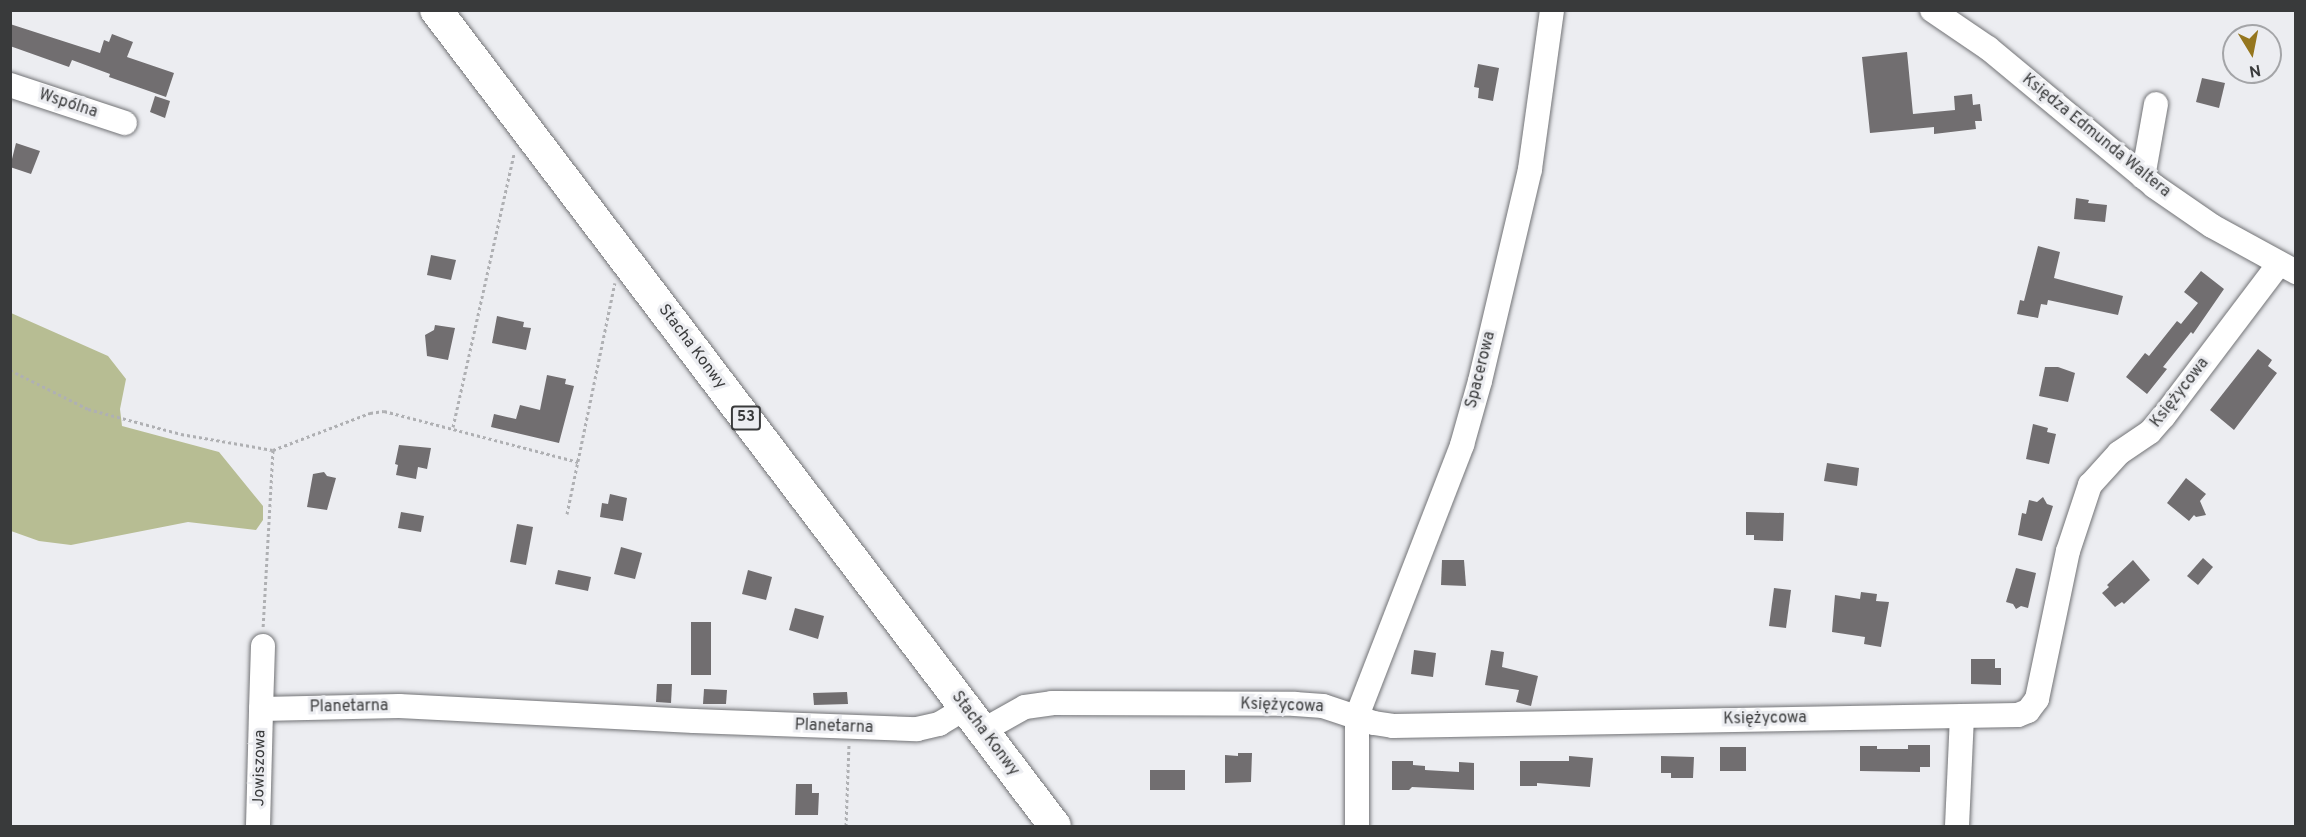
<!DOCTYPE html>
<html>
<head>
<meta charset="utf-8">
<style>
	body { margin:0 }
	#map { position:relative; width:2306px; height:837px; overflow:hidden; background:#ecedf1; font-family:Overpass,sans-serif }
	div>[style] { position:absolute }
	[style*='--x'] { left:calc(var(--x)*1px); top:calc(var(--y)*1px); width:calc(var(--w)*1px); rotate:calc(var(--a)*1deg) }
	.forest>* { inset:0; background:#b7bd93 }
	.building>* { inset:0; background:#716e70 }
	.path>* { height:3px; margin-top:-1.5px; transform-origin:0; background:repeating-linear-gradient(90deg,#afb0b3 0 3px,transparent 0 6px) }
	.roads { filter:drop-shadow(0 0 2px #727376) drop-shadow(0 0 2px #727376) }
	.minor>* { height:24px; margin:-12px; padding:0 12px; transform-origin:12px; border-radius:12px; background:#fff }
	.major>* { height:32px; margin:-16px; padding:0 16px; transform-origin:16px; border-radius:16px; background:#fff }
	span { translate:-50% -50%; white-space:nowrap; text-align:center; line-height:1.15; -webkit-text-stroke:6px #ecedf1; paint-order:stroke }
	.shield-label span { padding:2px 4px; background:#ecedf1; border:2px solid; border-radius:4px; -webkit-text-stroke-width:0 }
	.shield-label { font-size:15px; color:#393a3b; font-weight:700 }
	.street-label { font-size:16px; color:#393a3b }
	.frame { position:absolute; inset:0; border:12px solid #393a3b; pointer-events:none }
	.north { position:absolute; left:2222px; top:24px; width:60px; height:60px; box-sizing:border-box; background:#ecedf1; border:2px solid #a4a5a8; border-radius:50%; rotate:170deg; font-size:16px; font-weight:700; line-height:24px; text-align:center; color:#393a3b }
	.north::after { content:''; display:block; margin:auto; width:21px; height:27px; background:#95761e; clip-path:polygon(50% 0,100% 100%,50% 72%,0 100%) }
</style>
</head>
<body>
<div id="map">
	<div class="forest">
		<div style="clip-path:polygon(11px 313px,108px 356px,126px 379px,120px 409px,122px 426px,219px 452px,263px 506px,263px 520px,256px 530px,188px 522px,71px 545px,39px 541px,11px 531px)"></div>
	</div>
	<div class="building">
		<div style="clip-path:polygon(10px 24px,100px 53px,104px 40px,109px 42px,112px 34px,133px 42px,127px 57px,174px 73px,166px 97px,109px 77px,110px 74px,72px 60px,69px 67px,10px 46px)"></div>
		<div style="clip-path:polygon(1907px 52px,1913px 114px,1955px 110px,1954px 96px,1972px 94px,1973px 105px,1980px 104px,1982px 121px,1975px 121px,1976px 129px,1934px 134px,1934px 127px,1870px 133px,1862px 57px)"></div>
		<div style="clip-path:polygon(1478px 64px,1499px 68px,1493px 101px,1478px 98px,1479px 88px,1474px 87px)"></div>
		<div style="clip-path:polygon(2202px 78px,2225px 83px,2219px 108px,2196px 102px)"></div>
		<div style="clip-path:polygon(155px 96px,170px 101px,165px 118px,150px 112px)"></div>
		<div style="clip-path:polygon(16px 143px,40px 151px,31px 174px,10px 167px)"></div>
		<div style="clip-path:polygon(2076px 198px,2089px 200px,2088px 203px,2107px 205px,2105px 222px,2074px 219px)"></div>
		<div style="clip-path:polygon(2038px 246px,2060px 252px,2054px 278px,2123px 296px,2118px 315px,2048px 300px,2047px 305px,2041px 304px,2038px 318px,2017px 314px,2020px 300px,2024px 301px)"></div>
		<div style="clip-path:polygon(431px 255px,456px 260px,451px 280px,427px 275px)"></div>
		<div style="clip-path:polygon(2201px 271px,2224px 289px,2193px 334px,2191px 332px,2163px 367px,2167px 369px,2147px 394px,2126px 377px,2145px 353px,2149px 356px,2177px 321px,2181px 324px,2198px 303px,2184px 292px)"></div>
		<div style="clip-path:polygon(497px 316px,524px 322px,523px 327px,531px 328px,526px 350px,492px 343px)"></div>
		<div style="clip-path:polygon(435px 325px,455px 328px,448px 360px,427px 356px,425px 335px,434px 330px)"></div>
		<div style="clip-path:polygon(2258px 349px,2272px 360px,2268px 366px,2277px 373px,2234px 430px,2210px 410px)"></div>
		<div style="clip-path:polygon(2045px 367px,2058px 367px,2075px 373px,2068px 402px,2039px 396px)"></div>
		<div style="clip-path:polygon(547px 375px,566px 379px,565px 384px,574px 386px,559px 443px,491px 427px,494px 414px,516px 419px,520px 405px,540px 410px)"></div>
		<div style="clip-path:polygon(2033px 424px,2048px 428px,2047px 432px,2056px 434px,2049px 464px,2026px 459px)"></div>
		<div style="clip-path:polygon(399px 445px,431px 448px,427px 469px,418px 467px,416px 479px,396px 475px,398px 465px,395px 464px)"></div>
		<div style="clip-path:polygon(1827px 463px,1859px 468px,1857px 486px,1824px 481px)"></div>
		<div style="clip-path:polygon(324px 472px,327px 476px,336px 478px,327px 510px,307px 507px,313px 474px)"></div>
		<div style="clip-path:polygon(2186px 478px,2206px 494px,2200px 501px,2206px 515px,2196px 517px,2194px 515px,2189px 521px,2167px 503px)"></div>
		<div style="clip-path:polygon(610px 494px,627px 498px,623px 521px,600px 517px,602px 503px,608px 504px)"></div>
		<div style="clip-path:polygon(2043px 497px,2047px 504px,2053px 506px,2042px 541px,2018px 535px,2022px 513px,2026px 514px,2029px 500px,2037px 502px)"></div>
		<div style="clip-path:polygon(401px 512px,424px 516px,421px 532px,398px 528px)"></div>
		<div style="clip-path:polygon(1746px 512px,1784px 513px,1783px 541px,1754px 540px,1754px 535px,1746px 535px)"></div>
		<div style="clip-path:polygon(517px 524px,533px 527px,526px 565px,510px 562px)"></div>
		<div style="clip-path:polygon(621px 547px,642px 553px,635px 579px,614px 574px)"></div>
		<div style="clip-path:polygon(2203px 558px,2213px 567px,2198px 585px,2187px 576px)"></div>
		<div style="clip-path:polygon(1442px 560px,1464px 560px,1466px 586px,1441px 585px)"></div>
		<div style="clip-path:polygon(2133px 560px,2150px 580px,2124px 604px,2122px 602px,2115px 607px,2102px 593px,2109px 587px,2107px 585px)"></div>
		<div style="clip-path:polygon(2016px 568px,2036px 573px,2028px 608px,2021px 606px,2016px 609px,2013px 604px,2006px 602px)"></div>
		<div style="clip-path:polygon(558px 570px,591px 577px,588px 591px,555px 584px)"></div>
		<div style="clip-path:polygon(748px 570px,772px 577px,766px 600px,742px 594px)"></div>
		<div style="clip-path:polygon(1774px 588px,1791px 590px,1786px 628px,1769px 626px)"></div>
		<div style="clip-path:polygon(1861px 592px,1877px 594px,1876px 601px,1889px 602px,1881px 647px,1864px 644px,1865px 637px,1832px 632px,1835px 595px,1860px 599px)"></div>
		<div style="clip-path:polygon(795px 608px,824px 616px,818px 639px,789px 630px)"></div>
		<div style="clip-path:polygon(691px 622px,711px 622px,711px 675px,691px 675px)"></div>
		<div style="clip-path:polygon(1414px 650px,1436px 653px,1433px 677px,1411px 674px)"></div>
		<div style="clip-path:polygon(1491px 650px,1504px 652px,1502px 667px,1538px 676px,1531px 706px,1516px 702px,1519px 690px,1485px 685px)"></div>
		<div style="clip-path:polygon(1971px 659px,1995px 659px,1995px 668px,2001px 668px,2001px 685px,1971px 684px)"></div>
		<div style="clip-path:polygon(657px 684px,672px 684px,671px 703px,656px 702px)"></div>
		<div style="clip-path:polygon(704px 689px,727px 690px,726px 704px,703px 704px)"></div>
		<div style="clip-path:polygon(847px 692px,848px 704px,814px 705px,813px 693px)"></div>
		<div style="clip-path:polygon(1908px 745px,1930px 745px,1930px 767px,1920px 767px,1920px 772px,1860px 771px,1860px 746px,1877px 746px,1877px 749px,1908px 749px)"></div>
		<div style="clip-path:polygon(1720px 747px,1746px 747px,1746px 771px,1720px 771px)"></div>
		<div style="clip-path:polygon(1238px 753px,1252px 753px,1251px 782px,1225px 783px,1225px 755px,1238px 756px)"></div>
		<div style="clip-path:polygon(1569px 756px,1593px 758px,1590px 787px,1537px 783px,1537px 786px,1520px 786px,1520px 761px,1569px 761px)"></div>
		<div style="clip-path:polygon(1661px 756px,1694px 757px,1693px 778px,1671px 778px,1671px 773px,1661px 773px)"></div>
		<div style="clip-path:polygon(1392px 761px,1413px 761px,1413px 765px,1425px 766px,1425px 770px,1459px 772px,1459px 762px,1474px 763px,1474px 790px,1412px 787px,1409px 790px,1392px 790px)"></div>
		<div style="clip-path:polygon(1150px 770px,1185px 770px,1185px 790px,1150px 790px)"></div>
		<div style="clip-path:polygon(796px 784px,812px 784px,812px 793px,819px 793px,818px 815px,795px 815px)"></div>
	</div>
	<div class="path">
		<div style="--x:10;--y:370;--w:87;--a:26.6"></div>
		<div style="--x:88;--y:409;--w:96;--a:15"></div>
		<div style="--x:181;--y:434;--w:93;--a:9.9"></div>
		<div style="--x:273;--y:450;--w:178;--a:93.2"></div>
		<div style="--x:453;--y:427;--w:281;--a:-77.4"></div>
		<div style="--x:273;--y:450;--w:104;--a:-20.9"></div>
		<div style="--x:370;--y:413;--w:14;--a:-8"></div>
		<div style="--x:384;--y:411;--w:201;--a:14.7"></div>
		<div style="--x:567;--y:514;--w:236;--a:-78.3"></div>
		<div style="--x:846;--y:826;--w:81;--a:-87.9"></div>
	</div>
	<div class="roads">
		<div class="minor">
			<div style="--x:1932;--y:10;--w:68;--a:34.2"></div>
			<div style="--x:1988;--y:48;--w:216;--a:39.7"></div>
			<div style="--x:2154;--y:186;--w:70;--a:34.6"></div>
			<div style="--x:2212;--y:226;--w:96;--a:28.7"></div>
			<div style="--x:10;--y:85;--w:121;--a:18.3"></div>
			<div style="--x:2143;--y:177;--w:74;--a:-79.9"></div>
			<div style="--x:263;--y:646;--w:63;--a:91.8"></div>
			<div style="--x:261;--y:709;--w:138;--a:-1.2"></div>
			<div style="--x:399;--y:706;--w:295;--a:2.9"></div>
			<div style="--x:694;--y:721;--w:223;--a:2.1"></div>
			<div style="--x:917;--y:729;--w:23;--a:-13"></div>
			<div style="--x:939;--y:724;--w:31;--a:-31"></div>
			<div style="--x:982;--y:731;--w:49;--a:-29.2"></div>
			<div style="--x:1025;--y:707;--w:27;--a:-8"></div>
			<div style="--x:1052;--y:703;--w:243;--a:0.2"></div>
			<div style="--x:1295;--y:704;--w:28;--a:4"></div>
			<div style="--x:1323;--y:706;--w:54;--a:18.4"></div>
			<div style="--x:1374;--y:723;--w:19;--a:9"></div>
			<div style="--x:1393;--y:726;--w:625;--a:-1.01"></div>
			<div style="--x:2018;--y:715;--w:11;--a:-22"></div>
			<div style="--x:2028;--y:711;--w:15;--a:-53"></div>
			<div style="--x:2037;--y:699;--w:151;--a:-78.2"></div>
			<div style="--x:2068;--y:551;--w:70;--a:-71.6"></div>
			<div style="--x:2090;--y:485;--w:43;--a:-47.8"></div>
			<div style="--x:2119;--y:453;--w:37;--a:-34"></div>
			<div style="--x:2150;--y:432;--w:21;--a:-49"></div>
			<div style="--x:2164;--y:416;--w:191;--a:-52.9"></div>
			<div style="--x:258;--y:826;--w:117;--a:-88.5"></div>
			<div style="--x:1357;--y:826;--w:110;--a:-90"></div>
			<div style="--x:1357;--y:716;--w:291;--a:-68.8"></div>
			<div style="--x:1462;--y:445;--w:66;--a:-74.3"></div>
			<div style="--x:1480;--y:381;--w:218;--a:-76.7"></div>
			<div style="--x:1530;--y:169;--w:161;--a:-82.1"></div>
			<div style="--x:1957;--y:826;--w:110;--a:-87.4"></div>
		</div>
		<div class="major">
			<div style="--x:436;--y:10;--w:1024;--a:52.82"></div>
		</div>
	</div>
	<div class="shield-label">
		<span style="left:746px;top:418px">53</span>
	</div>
	<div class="street-label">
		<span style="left:68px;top:104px;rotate:18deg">Wspólna</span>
		<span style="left:2096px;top:136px;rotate:39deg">Księdza Edmunda Waltera</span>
		<span style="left:692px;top:347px;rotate:53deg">Stacha Konwy</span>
		<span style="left:1481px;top:370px;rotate:-76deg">Spacerowa</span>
		<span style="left:2180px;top:393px;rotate:-52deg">Księżycowa</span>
		<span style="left:1282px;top:706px;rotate:2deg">Księżycowa</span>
		<span style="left:349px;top:707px;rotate:-1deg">Planetarna</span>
		<span style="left:1765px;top:719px;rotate:-1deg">Księżycowa</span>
		<span style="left:834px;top:727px;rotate:2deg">Planetarna</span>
		<span style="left:985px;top:734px;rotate:53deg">Stacha Konwy</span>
		<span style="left:260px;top:768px;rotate:-89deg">Jowiszowa</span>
	</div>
	<div class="frame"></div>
	<div class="north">N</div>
</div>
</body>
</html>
